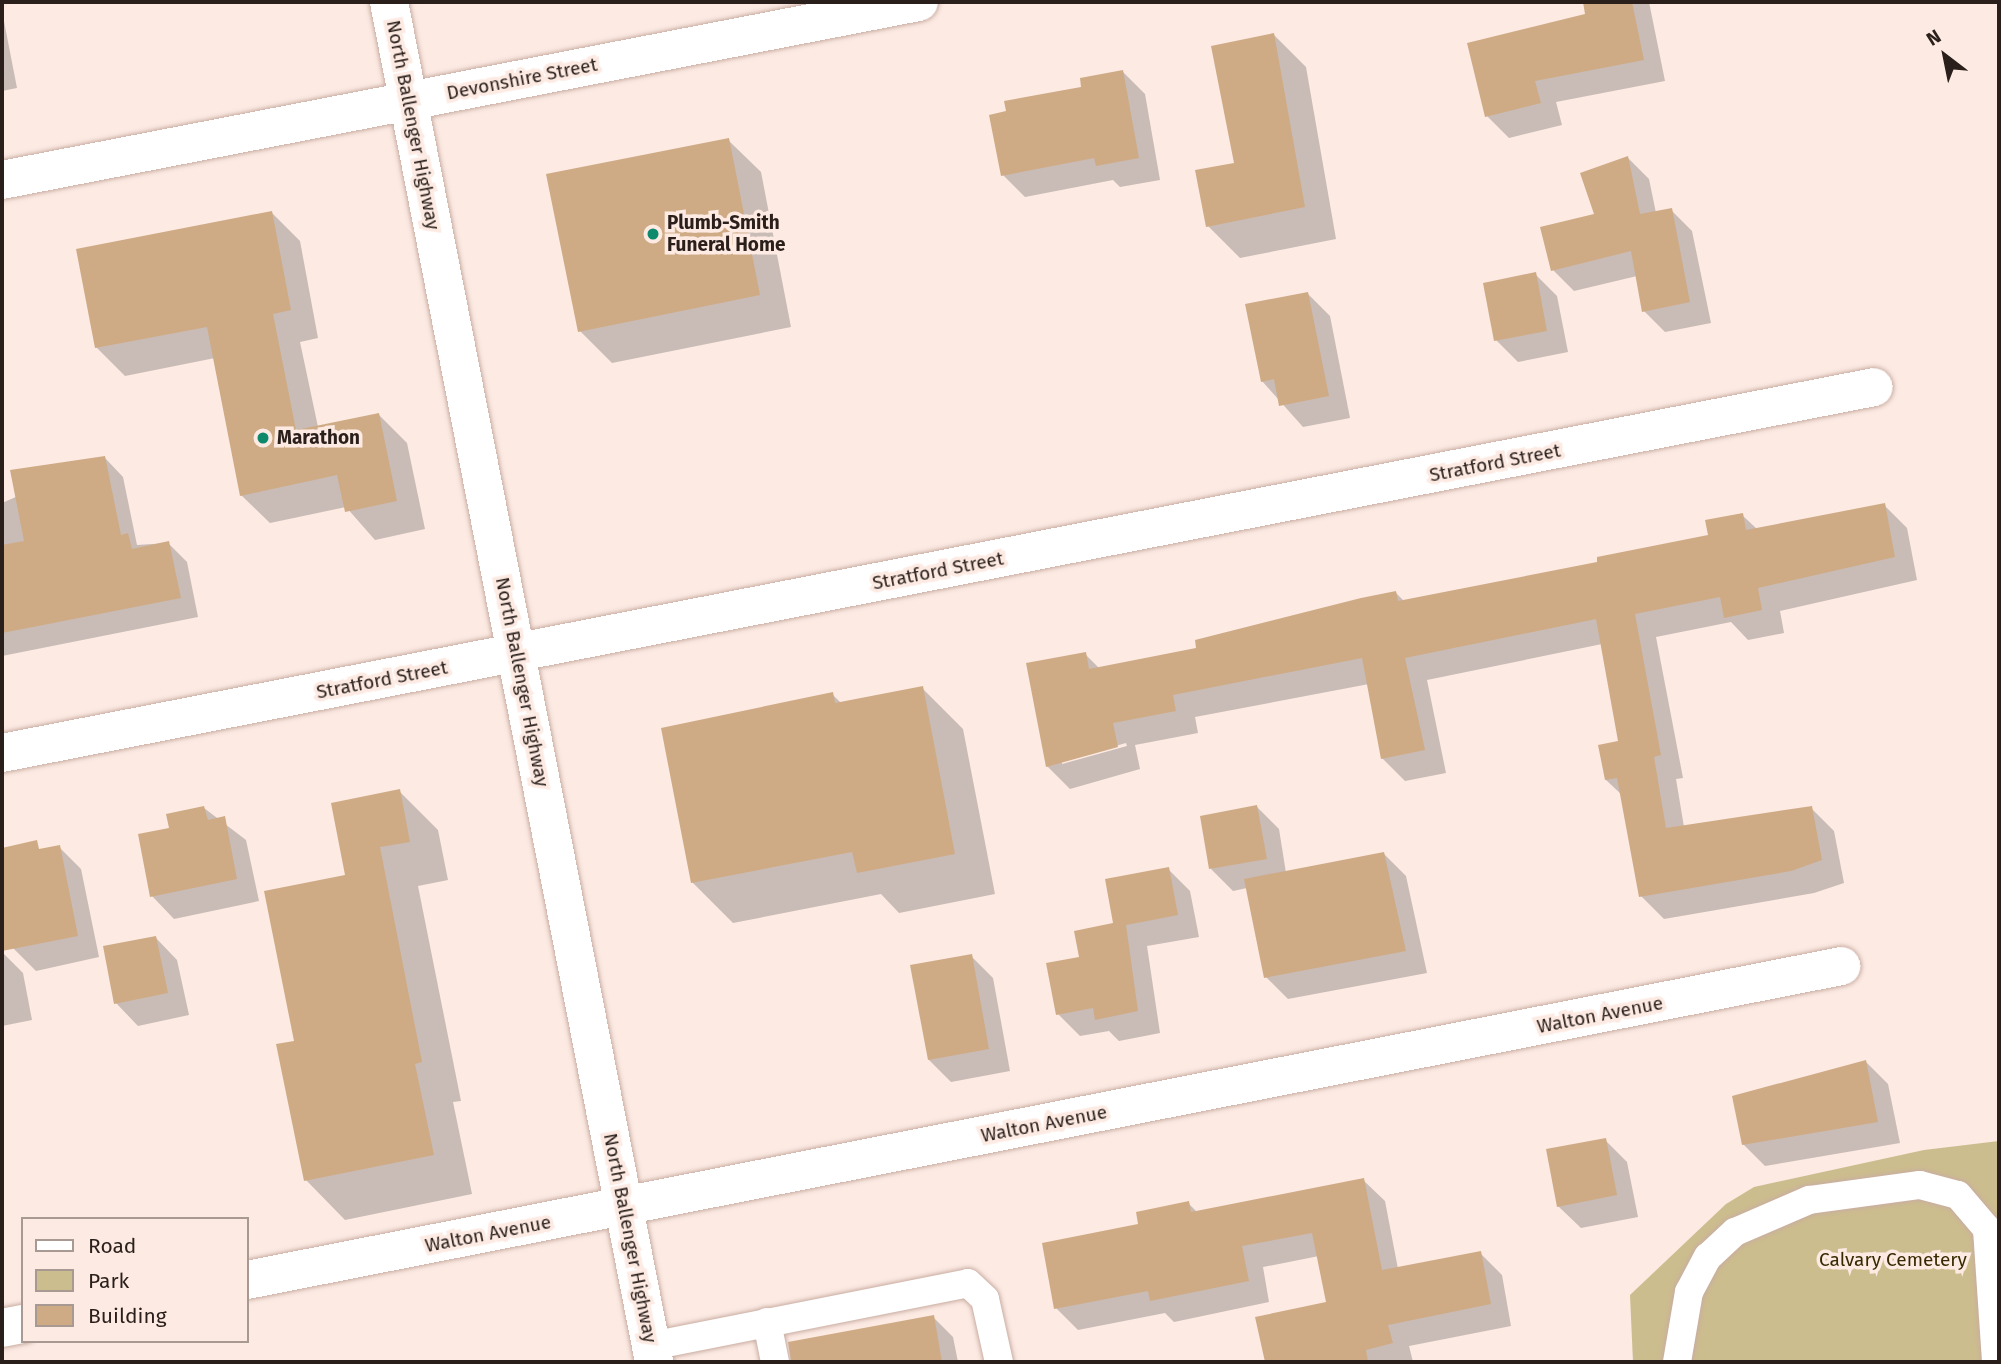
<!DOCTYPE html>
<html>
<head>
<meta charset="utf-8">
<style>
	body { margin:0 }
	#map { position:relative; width:2001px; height:1364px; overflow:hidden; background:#fceae3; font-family:"Fira Sans",sans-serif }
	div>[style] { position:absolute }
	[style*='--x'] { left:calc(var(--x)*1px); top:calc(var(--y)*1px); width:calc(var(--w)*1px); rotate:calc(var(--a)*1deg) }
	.green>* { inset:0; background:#ccbd8e }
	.shadow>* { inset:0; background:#0003 }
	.building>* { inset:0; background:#cfab85 }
	.roads { filter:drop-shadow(0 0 2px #c9ada2) drop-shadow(0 0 2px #c9ada2) }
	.service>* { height:28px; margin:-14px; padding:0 14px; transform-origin:14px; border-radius:14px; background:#fff }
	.minor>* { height:38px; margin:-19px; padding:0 19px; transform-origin:19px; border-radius:19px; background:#fff }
	.secondary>* { height:38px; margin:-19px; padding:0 19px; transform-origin:19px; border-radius:19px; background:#fff }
	.dots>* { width:19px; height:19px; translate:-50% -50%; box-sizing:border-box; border:4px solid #fceae3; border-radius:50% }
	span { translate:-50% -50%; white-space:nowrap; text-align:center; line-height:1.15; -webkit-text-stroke:7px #fceae3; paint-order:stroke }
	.street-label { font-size:19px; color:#2a1f1b }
	.poi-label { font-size:19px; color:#2a1f1b; font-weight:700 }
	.left { translate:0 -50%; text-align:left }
	.park-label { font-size:19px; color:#352a01 }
	.frame { position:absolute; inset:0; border:4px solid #2a1f1b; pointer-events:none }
	.legend { position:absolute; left:21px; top:1217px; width:228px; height:126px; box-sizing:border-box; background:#fceae3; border:2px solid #a89993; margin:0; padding:9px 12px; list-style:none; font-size:21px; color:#2a1f1b }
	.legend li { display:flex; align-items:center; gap:14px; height:35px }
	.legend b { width:35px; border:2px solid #a89993 }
	.north { position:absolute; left:1910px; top:21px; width:70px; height:70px; -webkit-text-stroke:5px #fceae3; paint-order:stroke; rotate:328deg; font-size:19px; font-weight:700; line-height:28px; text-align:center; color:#2a1f1b }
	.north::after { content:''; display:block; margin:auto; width:24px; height:32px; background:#2a1f1b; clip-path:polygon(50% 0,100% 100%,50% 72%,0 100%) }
</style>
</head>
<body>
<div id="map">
	<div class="green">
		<div style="clip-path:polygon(1999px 1141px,1999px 1362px,1633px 1362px,1630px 1295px,1726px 1204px,1754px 1187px,1924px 1150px)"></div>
	</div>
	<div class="shadow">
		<div style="clip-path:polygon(1584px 2px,1649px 2px,1665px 81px,1556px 102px,1562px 125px,1509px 138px,1487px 116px,1587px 16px)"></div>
		<div style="clip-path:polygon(2px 11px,17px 88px,2px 91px)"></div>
		<div style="clip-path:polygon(1274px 35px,1306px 67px,1336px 239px,1240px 258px,1208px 226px,1236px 164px)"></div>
		<div style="clip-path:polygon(1123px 72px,1145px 94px,1160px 180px,1120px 187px,1113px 180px,1025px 197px,1003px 175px,1083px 88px)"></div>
		<div style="clip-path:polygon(728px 140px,761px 172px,791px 327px,612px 363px,580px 331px)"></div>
		<div style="clip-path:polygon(1628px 158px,1649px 179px,1656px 213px,1671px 210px,1692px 231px,1711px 323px,1665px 332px,1644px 311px,1637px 276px,1574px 291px,1553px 270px,1596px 215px)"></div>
		<div style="clip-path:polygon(271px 212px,300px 241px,318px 338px,300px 342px,318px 427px,379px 415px,407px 443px,425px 529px,375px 540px,346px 507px,270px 523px,241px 495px,215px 358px,125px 376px,96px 347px)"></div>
		<div style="clip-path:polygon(1535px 274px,1557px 296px,1568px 352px,1518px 362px,1496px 340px)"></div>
		<div style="clip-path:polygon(1308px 294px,1330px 316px,1350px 418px,1303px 427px,1262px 381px)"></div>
		<div style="clip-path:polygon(105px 458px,123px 477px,137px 545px,168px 543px,187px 562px,198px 617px,2px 656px,2px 503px)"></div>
		<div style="clip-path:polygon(evenodd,1884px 505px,1907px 528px,1917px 580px,1780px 611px,1784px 633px,1748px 640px,1731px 622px,1656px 637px,1683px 778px,1676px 779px,1684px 827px,1811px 808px,1834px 831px,1844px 883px,1814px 893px,1664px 919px,1641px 896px,1622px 795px,1606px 780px,1620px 743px,1602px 644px,1427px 680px,1446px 773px,1405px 781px,1382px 758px,1369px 684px,1195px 717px,1198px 733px,1135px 745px,1140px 769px,1070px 789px,1047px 766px,1085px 654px,1100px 669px,1198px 650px,1396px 593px,1404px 601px,1599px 563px,1710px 536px,1742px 515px,1757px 529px,1884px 505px,1126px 743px,1127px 746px,1062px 764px,1062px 761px,1126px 743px)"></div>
		<div style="clip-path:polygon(922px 688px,963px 729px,995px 894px,899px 913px,881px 894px,733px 923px,692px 882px,832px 694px,841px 703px)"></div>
		<div style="clip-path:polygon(399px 791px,438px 830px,448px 880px,418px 886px,461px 1101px,453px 1102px,472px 1194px,345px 1220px,306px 1180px,296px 1042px,347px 876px)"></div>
		<div style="clip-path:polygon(1257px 807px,1279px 829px,1286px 873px,1384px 854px,1406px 876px,1427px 973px,1288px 999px,1266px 977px,1247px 888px,1233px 891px,1211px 869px)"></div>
		<div style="clip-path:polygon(204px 808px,246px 840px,259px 901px,174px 919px,152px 896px,171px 829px)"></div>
		<div style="clip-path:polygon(59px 847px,81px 869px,99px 957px,36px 971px,13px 948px,2px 859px)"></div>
		<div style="clip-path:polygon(1168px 869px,1190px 891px,1199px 937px,1147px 946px,1160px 1033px,1119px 1041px,1109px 1031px,1080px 1036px,1058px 1014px,1081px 958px)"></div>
		<div style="clip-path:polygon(155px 937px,177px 960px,189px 1015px,138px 1026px,116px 1003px)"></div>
		<div style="clip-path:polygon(2px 952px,23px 973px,32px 1020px,2px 1026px)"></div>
		<div style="clip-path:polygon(971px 956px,993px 978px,1010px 1071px,951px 1082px,929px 1060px)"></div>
		<div style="clip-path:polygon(1866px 1062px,1888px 1084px,1900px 1143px,1765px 1166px,1743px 1144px)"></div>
		<div style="clip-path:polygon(1605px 1140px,1627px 1162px,1638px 1217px,1581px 1228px,1558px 1206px)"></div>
		<div style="clip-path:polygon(1363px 1180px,1385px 1201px,1398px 1269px,1480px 1253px,1502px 1275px,1511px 1326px,1409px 1346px,1413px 1362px,1266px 1362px,1257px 1318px,1328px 1303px,1319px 1256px,1263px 1267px,1269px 1302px,1174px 1322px,1165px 1313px,1078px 1330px,1056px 1308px,1140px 1225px,1188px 1203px,1198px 1213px)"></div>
		<div style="clip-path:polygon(933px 1317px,953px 1337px,958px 1362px,829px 1362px,824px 1338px)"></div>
	</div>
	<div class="building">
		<div style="clip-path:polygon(1583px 2px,1632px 2px,1644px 60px,1535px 81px,1541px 103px,1485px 117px,1467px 43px,1585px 14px)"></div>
		<div style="clip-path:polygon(1274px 33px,1305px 207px,1206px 227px,1195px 170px,1234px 163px,1211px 46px)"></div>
		<div style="clip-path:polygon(1123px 70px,1139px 158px,1096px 166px,1094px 158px,1001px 176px,989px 115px,1006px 111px,1004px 101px,1081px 87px,1080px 78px)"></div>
		<div style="clip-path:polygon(729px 138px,760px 295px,578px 332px,546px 174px)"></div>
		<div style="clip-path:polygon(1628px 156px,1640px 214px,1672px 208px,1690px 302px,1642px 312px,1631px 251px,1551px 271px,1540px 227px,1594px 214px,1580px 173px)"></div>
		<div style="clip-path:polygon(272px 211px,291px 310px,273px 314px,296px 430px,379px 413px,397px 501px,345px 512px,337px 475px,240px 496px,207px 327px,95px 348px,76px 249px)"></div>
		<div style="clip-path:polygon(1536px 272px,1547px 331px,1494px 341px,1483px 283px)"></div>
		<div style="clip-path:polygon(1308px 292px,1329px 396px,1279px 406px,1274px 379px,1261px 382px,1245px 304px)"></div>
		<div style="clip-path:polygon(105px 456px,121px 535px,128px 533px,132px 549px,169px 541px,181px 598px,2px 633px,2px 545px,24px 541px,10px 470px)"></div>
		<div style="clip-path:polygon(1885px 503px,1895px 557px,1758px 588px,1762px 610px,1724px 618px,1720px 597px,1635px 614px,1661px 755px,1654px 757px,1666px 828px,1812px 806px,1822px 860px,1791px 871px,1639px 897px,1617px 778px,1605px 780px,1598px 745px,1618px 741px,1596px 619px,1405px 658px,1425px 750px,1381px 759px,1362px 658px,1173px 695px,1176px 711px,1113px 723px,1118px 747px,1046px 767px,1026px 663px,1086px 652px,1089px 669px,1196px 648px,1195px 640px,1361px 598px,1396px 591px,1398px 601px,1597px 562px,1597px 557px,1708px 535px,1705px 520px,1743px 513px,1746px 530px)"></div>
		<div style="clip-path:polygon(923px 686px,955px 854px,857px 873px,852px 852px,691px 883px,661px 728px,833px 692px,835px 703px)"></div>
		<div style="clip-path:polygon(400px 789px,410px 842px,380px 847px,422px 1062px,415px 1064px,434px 1155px,304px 1181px,276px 1044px,294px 1041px,264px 891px,345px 875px,331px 803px)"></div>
		<div style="clip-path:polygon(1257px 805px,1267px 859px,1209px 869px,1200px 816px)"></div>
		<div style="clip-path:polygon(204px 806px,208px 820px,225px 816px,237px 879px,150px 897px,138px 834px,169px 828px,166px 814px)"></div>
		<div style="clip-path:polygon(37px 840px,39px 849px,60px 845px,78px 936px,2px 951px,2px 848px)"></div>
		<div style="clip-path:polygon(1384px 852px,1406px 951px,1264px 978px,1244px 879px)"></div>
		<div style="clip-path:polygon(1169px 867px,1178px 915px,1126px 925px,1138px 1011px,1095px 1020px,1093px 1008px,1056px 1015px,1046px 963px,1079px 957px,1074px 931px,1113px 923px,1105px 879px)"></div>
		<div style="clip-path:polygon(156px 936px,168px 993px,114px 1004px,103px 946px)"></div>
		<div style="clip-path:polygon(972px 954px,989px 1049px,928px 1060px,910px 965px)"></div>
		<div style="clip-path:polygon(1866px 1060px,1878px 1122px,1742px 1145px,1732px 1096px)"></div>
		<div style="clip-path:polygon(1606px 1138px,1617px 1195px,1557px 1207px,1546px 1149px)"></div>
		<div style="clip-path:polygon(1364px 1178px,1382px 1270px,1481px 1251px,1491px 1304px,1388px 1325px,1393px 1343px,1366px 1350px,1368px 1362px,1265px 1362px,1255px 1317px,1326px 1302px,1312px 1233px,1242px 1246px,1249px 1281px,1150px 1301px,1148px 1291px,1054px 1309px,1042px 1243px,1138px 1224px,1136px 1212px,1189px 1201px,1191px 1212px)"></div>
		<div style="clip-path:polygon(934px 1315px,942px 1362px,791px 1362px,788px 1342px)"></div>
	</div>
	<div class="roads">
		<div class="service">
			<div style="--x:767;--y:1322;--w:41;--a:78.7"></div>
			<div style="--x:651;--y:1346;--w:323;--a:-11.2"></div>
			<div style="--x:968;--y:1283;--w:23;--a:43"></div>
			<div style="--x:985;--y:1299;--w:65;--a:77.5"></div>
			<div style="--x:1677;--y:1362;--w:71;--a:-80.3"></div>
			<div style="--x:1689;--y:1292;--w:40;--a:-62"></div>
			<div style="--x:1708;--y:1257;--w:37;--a:-43"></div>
			<div style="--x:1735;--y:1232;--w:81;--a:-23.4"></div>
			<div style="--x:1809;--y:1200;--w:112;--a:-7.7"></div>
			<div style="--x:1920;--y:1185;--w:39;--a:15"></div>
			<div style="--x:1958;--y:1195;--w:45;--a:49.5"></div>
			<div style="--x:1987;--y:1229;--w:133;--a:86.1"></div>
		</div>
		<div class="minor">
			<div style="--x:2;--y:180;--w:934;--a:-10.99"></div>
			<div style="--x:2;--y:753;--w:1907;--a:-11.06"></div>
			<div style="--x:247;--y:1280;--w:1625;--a:-11.14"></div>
			<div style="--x:2;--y:1328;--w:21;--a:-11"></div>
		</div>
		<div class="secondary">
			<div style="--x:389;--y:2;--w:1386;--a:78.97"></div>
		</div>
	</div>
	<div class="dots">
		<div style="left:653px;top:234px;background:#0e896c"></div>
		<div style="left:263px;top:438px;background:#0e896c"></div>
	</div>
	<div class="street-label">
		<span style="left:522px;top:79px;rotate:-11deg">Devonshire Street</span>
		<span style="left:413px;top:125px;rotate:79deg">North Ballenger Highway</span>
		<span style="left:1495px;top:463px;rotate:-11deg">Stratford Street</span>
		<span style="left:938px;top:571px;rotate:-11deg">Stratford Street</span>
		<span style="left:382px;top:680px;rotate:-11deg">Stratford Street</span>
		<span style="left:522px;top:682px;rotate:79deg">North Ballenger Highway</span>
		<span style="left:1600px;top:1015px;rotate:-11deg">Walton Avenue</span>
		<span style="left:1044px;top:1124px;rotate:-11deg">Walton Avenue</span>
		<span style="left:488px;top:1234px;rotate:-11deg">Walton Avenue</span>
		<span style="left:630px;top:1238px;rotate:79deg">North Ballenger Highway</span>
	</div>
	<div class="poi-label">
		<span class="left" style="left:667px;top:234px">Plumb-Smith<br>Funeral Home</span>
		<span class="left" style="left:277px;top:438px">Marathon</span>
	</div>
	<div class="park-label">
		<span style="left:1893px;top:1260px">Calvary Cemetery</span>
	</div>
	<div class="frame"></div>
	<ul class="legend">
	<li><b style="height:9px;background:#fff"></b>Road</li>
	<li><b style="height:19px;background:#ccbd8e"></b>Park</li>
	<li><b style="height:19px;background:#cfab85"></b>Building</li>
	</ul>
	<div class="north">N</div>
</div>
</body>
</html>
